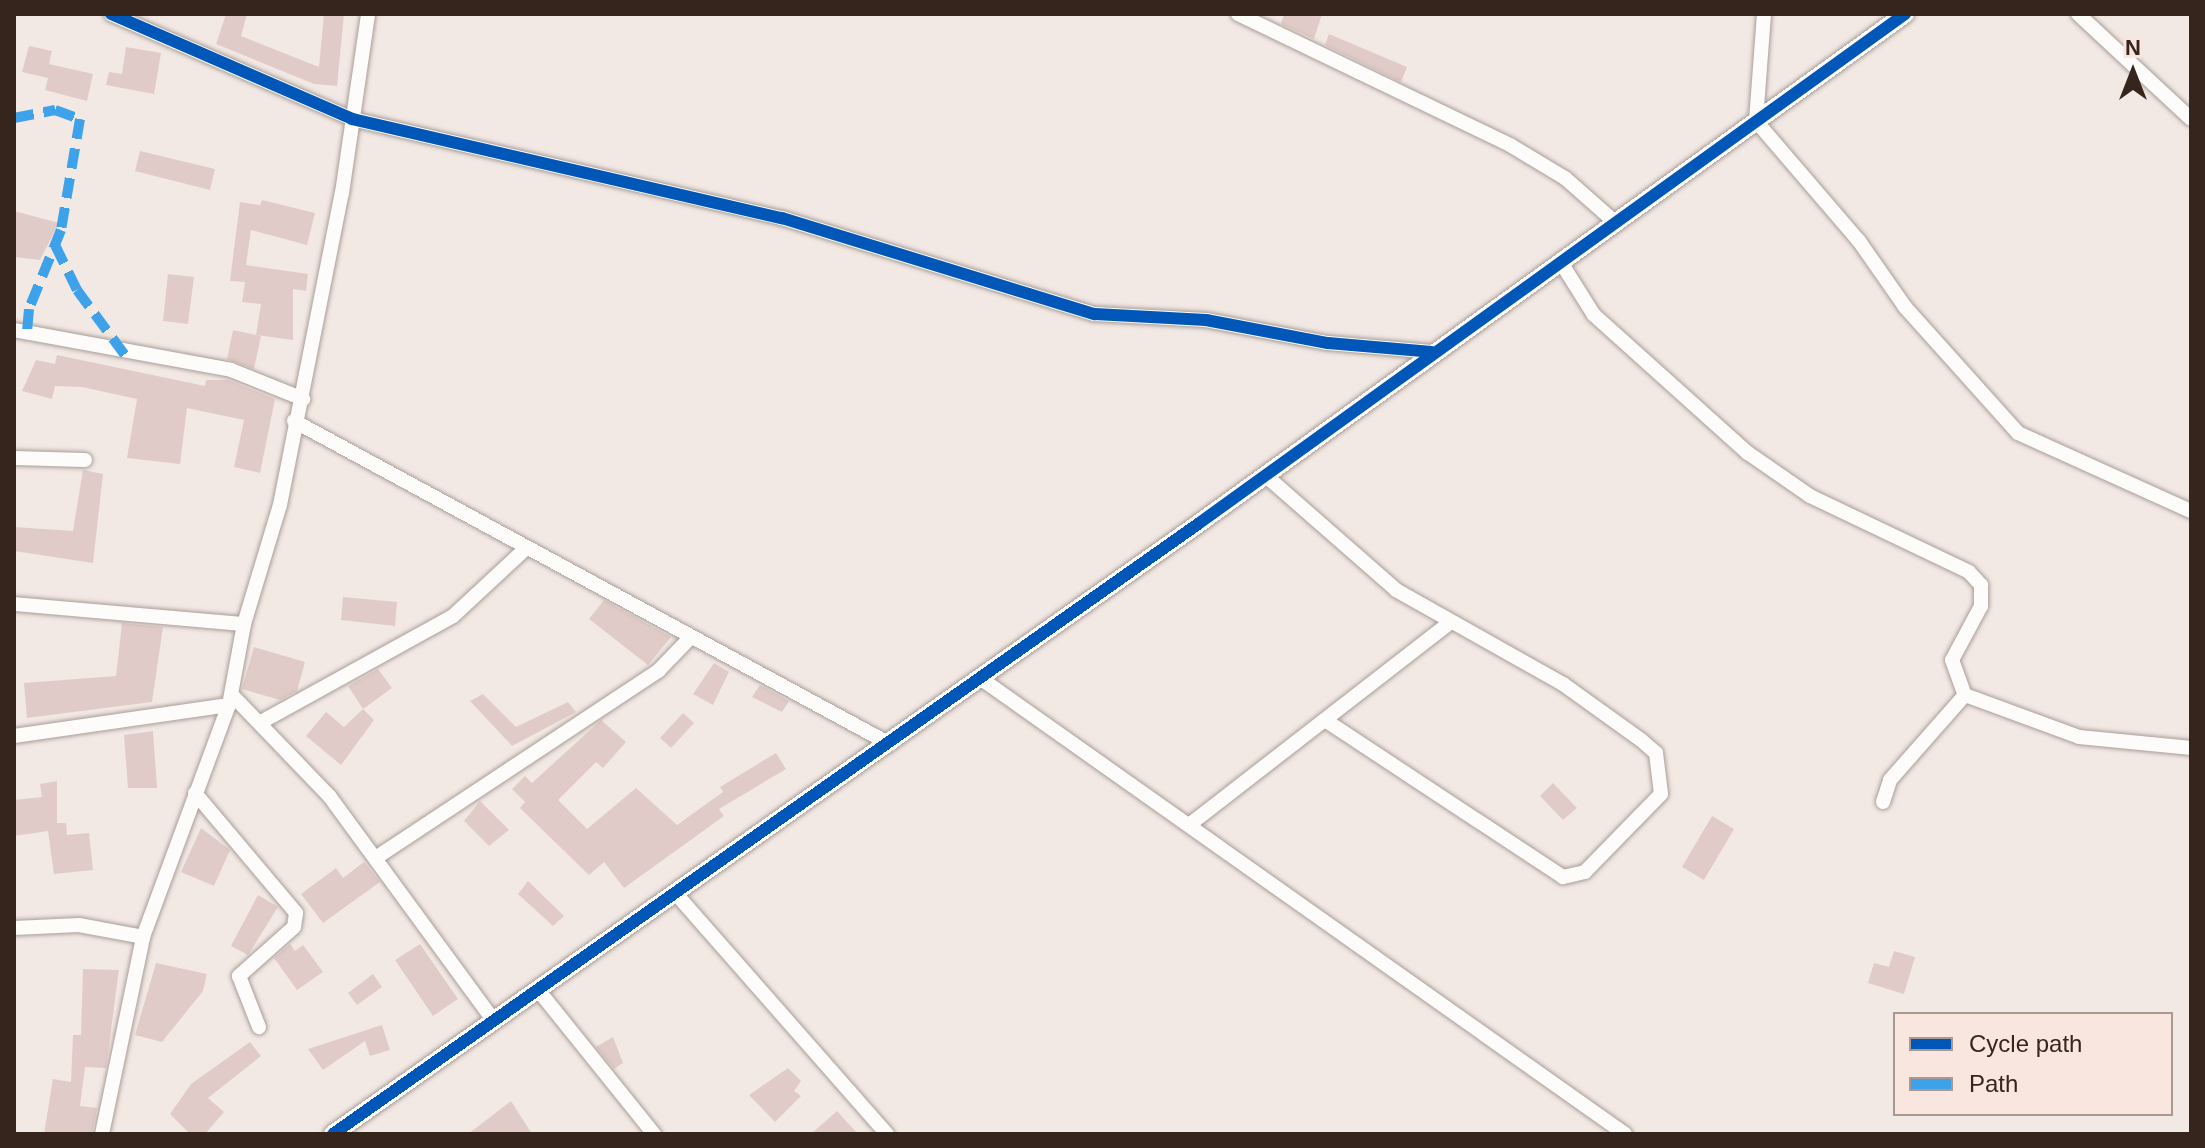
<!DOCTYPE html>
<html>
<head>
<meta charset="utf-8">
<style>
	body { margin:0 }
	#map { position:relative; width:2205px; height:1148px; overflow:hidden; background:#f3e9e4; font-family:Helvetica,sans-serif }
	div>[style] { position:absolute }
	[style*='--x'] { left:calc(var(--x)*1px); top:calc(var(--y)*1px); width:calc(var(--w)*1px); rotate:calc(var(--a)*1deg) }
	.building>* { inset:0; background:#e1cbc8 }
	.roads { filter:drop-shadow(0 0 2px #a99e98) drop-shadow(0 0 2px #a99e98) }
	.minor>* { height:14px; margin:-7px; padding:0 7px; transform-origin:7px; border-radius:7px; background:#fdfcfb }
	.tertiary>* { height:18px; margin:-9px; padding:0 9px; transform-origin:9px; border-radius:9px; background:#fdfcfb }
	.quiet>* { height:10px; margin-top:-5px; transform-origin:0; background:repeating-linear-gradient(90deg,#3ea2ea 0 20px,transparent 0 30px) }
	.cycleway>* { height:12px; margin:-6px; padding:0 6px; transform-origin:6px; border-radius:6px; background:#0057b8 }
	span { translate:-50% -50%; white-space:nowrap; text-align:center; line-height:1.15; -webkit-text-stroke:7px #f9e6de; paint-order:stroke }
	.frame { position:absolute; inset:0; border:16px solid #35251d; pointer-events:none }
	.legend { position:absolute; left:1893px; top:1012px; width:280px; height:104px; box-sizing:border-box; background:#f9e6de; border:2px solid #ab9991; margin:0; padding:10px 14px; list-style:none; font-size:24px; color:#35251d }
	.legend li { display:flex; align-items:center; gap:16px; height:40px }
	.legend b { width:40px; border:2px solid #ab9991 }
	.north { position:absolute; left:2093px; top:32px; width:80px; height:80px; -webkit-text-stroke:6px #f9e6de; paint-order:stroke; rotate:0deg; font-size:22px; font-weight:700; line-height:32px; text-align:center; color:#35251d }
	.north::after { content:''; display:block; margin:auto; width:28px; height:36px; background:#35251d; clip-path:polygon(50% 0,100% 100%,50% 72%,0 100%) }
</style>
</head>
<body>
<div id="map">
	<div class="building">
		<div style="clip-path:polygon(226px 14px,247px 14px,241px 36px,319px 67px,324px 14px,344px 14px,337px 86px,314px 84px,216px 44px)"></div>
		<div style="clip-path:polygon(1284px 14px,1322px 14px,1314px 39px,1281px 24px)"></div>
		<div style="clip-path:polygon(1329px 34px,1407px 67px,1401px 82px,1325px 45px)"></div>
		<div style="clip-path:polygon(29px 46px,52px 51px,49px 64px,93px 74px,87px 101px,45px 90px,48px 78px,22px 72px)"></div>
		<div style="clip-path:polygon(126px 47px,161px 53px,154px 94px,106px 85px,109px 72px,122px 74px)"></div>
		<div style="clip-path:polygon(140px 151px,215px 169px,210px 190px,135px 171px)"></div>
		<div style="clip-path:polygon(262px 200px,315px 213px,307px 245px,251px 230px,246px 265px,308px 274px,306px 291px,293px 289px,293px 340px,256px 335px,261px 304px,242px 302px,245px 282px,230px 281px,240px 202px,260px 205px)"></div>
		<div style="clip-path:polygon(14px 211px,59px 223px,40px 260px,14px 257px)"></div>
		<div style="clip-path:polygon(168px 274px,194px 277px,188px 324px,163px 321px)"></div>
		<div style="clip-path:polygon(233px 330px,261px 336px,254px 369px,227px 359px)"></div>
		<div style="clip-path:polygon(57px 355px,205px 386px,206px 380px,228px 380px,275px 399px,260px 473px,234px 467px,244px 420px,187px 408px,180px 464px,127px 458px,137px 399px,82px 387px,55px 386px,52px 399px,22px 391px,36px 360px,55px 364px)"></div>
		<div style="clip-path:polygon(83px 470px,103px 474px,93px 563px,14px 551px,14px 527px,73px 531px)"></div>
		<div style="clip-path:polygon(343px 597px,397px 602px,395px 626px,341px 620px)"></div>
		<div style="clip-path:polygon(604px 600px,671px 637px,648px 665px,589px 619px)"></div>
		<div style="clip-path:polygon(122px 623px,163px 627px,152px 702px,27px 718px,24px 683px,116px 676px)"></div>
		<div style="clip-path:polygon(254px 647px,305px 662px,297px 691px,280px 700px,242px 689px)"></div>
		<div style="clip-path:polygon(714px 663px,729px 672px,713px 705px,693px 694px)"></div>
		<div style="clip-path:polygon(378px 669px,392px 688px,363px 709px,348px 686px)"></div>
		<div style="clip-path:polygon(760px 685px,789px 701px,782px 712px,752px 697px)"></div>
		<div style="clip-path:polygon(483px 694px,516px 727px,568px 702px,576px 712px,512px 746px,470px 701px)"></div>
		<div style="clip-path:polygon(363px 709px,374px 720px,341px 765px,306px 736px,326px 712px,344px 727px)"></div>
		<div style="clip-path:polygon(683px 713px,694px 723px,671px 748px,660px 738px)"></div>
		<div style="clip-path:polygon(601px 720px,626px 742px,603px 768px,596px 762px,558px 800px,587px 829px,636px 788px,677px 825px,723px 792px,720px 787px,776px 753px,786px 769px,719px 809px,724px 816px,624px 888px,604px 862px,589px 875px,520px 808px,525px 802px,512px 789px,525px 776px,532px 783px)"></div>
		<div style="clip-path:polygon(153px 731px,157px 788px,128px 788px,124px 735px)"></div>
		<div style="clip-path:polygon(57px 781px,57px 823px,66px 823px,67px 835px,89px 833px,93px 870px,54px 874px,48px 831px,14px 836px,14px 800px,42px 797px,40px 784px)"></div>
		<div style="clip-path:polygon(1553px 783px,1577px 808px,1563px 820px,1540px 796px)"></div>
		<div style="clip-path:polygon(480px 801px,509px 830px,489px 846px,464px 821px)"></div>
		<div style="clip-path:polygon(1712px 816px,1734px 829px,1704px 880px,1682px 867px)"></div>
		<div style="clip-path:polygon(201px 828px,230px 850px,214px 886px,181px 872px)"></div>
		<div style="clip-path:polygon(364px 862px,380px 882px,323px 923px,301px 894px,336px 868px,343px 878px)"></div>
		<div style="clip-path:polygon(528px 881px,564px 916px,553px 926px,518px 894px)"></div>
		<div style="clip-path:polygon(258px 895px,278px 907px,248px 955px,231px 946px)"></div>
		<div style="clip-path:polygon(290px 944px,295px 951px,303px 945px,323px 972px,297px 990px,274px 958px)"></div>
		<div style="clip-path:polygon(420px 944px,458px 999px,433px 1016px,395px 960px)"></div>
		<div style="clip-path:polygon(1894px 951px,1915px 957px,1904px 994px,1868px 983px,1874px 963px,1889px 967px)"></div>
		<div style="clip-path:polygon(156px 963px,207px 974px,203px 991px,162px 1042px,135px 1035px)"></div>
		<div style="clip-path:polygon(83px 969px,119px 970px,106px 1068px,85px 1067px,80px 1106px,97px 1108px,92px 1134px,44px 1134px,53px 1079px,71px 1082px,73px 1035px,81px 1035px)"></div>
		<div style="clip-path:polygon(373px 974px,382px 987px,357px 1005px,348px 993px)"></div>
		<div style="clip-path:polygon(382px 1025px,390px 1050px,370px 1056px,365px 1041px,323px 1070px,308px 1049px)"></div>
		<div style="clip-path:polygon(613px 1037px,623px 1063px,614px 1069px,596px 1047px)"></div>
		<div style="clip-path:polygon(250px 1042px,261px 1056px,208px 1098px,224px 1112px,205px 1134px,190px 1134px,170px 1114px,191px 1084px)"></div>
		<div style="clip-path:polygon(788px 1068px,801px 1081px,794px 1091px,801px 1096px,775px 1122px,749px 1095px)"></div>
		<div style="clip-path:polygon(511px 1101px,532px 1134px,468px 1134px)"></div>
		<div style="clip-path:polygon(837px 1111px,858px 1134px,811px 1134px)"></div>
	</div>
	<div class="roads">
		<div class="minor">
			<div style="--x:111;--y:14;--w:263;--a:23.5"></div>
			<div style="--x:352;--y:119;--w:441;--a:13"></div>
			<div style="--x:782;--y:218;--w:327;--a:17.1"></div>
			<div style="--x:1095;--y:314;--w:111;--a:3.1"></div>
			<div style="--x:1206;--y:320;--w:124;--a:10.7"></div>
			<div style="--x:1328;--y:343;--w:104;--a:4.9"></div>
			<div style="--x:1238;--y:14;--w:302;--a:25.7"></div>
			<div style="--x:1510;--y:145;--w:64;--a:31"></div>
			<div style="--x:1565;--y:178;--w:68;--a:41.4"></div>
			<div style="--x:1764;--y:14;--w:107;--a:94.3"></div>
			<div style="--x:1756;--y:121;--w:158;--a:49.4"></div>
			<div style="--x:1859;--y:241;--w:80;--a:55.1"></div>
			<div style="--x:1905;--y:307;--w:169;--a:48.1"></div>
			<div style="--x:2018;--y:433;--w:190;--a:24.3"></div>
			<div style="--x:2078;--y:14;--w:154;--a:42.9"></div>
			<div style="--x:1560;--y:261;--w:64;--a:57.8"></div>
			<div style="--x:1594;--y:315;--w:207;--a:41.9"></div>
			<div style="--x:1748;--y:453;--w:75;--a:34.7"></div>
			<div style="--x:1810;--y:496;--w:176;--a:25.5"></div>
			<div style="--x:1969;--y:572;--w:18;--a:47"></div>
			<div style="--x:1981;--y:585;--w:21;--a:90"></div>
			<div style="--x:1981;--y:606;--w:61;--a:118.2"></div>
			<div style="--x:1952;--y:660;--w:37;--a:70"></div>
			<div style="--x:1965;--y:695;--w:121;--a:20.2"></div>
			<div style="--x:2079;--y:737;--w:113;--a:5.6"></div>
			<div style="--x:14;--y:330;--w:221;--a:10.4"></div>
			<div style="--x:231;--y:370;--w:78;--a:21.9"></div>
			<div style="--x:294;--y:421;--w:678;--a:28.46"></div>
			<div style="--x:14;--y:458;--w:71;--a:1.6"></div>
			<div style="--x:1266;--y:476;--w:173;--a:41.2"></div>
			<div style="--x:1396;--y:590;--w:192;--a:29.4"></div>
			<div style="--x:1563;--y:684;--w:96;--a:35.7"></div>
			<div style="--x:1641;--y:740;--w:20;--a:41"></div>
			<div style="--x:1656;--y:753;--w:41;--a:83"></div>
			<div style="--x:1661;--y:794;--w:109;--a:134.3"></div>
			<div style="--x:1585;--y:872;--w:23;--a:167"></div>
			<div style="--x:1563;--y:877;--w:284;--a:-146.6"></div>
			<div style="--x:14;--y:604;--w:231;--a:5"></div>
			<div style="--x:980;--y:678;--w:790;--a:35.26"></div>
			<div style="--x:232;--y:695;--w:141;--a:46.1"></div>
			<div style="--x:330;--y:797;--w:274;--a:53.8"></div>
			<div style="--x:263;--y:721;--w:217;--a:-28.9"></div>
			<div style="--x:453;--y:616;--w:98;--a:-42.9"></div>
			<div style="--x:14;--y:736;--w:217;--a:-8.2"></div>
			<div style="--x:195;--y:793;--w:157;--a:49.9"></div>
			<div style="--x:296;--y:913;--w:14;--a:98"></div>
			<div style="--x:294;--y:927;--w:74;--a:138.3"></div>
			<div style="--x:239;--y:976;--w:55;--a:68.6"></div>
			<div style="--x:1883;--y:802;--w:23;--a:-72"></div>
			<div style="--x:1890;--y:780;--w:113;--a:-48.6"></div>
			<div style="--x:1189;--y:825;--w:331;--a:-37.8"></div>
			<div style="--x:377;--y:857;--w:338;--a:-33.5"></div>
			<div style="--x:659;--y:670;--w:45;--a:-45.9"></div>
			<div style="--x:676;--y:894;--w:320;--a:48.7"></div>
			<div style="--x:14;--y:928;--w:65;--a:-2.6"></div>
			<div style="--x:79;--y:925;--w:65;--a:10.6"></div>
			<div style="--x:539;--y:991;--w:184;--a:51.2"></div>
			<div style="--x:102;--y:1134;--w:201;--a:-78.2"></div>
			<div style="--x:143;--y:937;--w:247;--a:-69.7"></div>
			<div style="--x:229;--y:705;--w:82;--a:-79.5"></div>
			<div style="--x:244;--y:624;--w:124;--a:-73.2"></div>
			<div style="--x:280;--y:505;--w:318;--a:-78.8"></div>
			<div style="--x:342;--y:193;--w:181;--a:-81.7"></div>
		</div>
		<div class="tertiary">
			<div style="--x:333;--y:1134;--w:1058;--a:-35.19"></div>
			<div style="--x:1198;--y:524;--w:872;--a:-35.81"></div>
		</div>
	</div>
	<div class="quiet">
		<div style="--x:14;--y:118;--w:42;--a:-11"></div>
		<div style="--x:55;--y:110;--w:27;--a:20"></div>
		<div style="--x:80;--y:119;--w:113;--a:99.7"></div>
		<div style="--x:61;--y:230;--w:85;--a:112.1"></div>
		<div style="--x:29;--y:309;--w:25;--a:95"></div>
		<div style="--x:55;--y:245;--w:50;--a:63.9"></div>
		<div style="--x:77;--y:290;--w:81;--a:53.6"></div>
	</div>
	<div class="cycleway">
		<div style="--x:111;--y:14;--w:263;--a:23.5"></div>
		<div style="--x:352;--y:119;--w:441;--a:13"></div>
		<div style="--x:782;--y:218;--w:327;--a:17.1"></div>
		<div style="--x:1095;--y:314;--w:111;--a:3.1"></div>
		<div style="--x:1206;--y:320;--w:124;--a:10.7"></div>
		<div style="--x:1328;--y:343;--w:104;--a:4.9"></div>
		<div style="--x:333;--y:1134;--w:1058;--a:-35.19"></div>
		<div style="--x:1198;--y:524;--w:872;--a:-35.81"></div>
	</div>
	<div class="frame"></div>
	<ul class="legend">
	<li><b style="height:10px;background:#0057b8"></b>Cycle path</li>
	<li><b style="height:10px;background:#3ea2ea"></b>Path</li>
	</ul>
	<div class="north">N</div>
</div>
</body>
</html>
